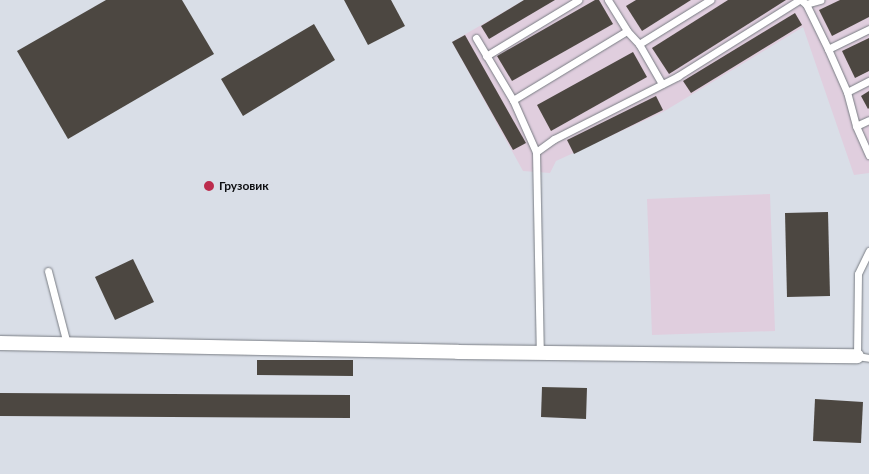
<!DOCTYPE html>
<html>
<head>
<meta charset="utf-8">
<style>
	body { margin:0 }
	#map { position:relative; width:869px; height:474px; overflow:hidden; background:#d9dee7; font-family:Lato,sans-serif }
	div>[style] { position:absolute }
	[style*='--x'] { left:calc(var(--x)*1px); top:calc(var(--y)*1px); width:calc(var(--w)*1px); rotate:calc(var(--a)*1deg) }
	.industrial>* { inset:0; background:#e0cede }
	.building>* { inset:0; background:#4c4741 }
	.roads { filter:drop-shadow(0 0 1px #787c83) drop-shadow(0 0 1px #787c83) }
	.service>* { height:7px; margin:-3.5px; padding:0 3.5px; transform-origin:3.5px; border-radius:3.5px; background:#fff }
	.minor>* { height:14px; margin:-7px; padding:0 7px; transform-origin:7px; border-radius:7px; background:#fff }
	.dots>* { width:14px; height:14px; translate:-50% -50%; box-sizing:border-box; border:2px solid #d9dee7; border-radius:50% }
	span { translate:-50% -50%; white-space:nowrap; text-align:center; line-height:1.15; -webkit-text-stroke:5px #d9dee7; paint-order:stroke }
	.poi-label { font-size:12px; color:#0e0f12; font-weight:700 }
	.left { translate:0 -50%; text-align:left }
</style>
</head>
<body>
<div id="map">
	<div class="industrial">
		<div style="clip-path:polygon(524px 0,869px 0,869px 173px,854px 175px,803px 27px,663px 112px,556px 161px,550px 173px,523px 171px,452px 42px)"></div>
		<div style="clip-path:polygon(770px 194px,775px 331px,652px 335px,647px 199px)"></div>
	</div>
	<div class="building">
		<div style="clip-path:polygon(106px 0,182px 0,214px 54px,68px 139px,17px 51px)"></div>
		<div style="clip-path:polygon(344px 0,391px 0,405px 26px,368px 45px)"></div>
		<div style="clip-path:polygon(524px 0,555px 0,489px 39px,481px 26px)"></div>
		<div style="clip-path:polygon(595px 0,599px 0,613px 24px,512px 81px,497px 56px)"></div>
		<div style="clip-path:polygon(636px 0,691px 0,642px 31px,626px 6px)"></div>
		<div style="clip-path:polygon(728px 0,786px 0,669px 74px,652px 48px)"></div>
		<div style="clip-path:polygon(840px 0,869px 0,869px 17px,832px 36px,819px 10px)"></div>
		<div style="clip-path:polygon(795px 13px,802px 25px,691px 93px,683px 81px)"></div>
		<div style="clip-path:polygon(314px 24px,335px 60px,243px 116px,221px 79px)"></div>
		<div style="clip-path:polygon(465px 35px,526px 143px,513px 150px,452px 42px)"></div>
		<div style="clip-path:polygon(869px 38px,869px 71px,855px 78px,842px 51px)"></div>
		<div style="clip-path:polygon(633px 52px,647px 77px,551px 131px,537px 105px)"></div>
		<div style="clip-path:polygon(869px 91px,869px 108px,868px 109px,861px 96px)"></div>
		<div style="clip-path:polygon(656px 96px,663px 110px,574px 154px,567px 140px)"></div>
		<div style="clip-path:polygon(828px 212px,830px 296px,787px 297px,785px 213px)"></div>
		<div style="clip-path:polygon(133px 259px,154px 302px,115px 320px,95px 277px)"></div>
		<div style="clip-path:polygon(257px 360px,353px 360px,353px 376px,257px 375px)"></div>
		<div style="clip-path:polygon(542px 387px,587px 388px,586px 419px,541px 417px)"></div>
		<div style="clip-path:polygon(0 393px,350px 395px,350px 418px,0 416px)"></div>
		<div style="clip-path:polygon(815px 399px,863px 402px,861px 443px,813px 441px)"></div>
	</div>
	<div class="roads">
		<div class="service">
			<div style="--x:608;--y:0;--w:36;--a:58"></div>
			<div style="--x:627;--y:31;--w:18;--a:47"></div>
			<div style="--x:639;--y:44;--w:46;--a:60.1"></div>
			<div style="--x:801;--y:0;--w:6;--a:39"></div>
			<div style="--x:806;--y:4;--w:50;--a:63.9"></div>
			<div style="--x:828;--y:49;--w:47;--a:66.2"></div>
			<div style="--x:847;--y:92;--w:35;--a:75"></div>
			<div style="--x:856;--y:126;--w:32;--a:66"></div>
			<div style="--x:806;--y:4;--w:15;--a:-16"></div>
			<div style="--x:476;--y:38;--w:72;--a:59.2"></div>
			<div style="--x:513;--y:100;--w:57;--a:66.1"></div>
			<div style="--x:536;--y:152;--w:201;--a:88.9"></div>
			<div style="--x:639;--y:44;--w:84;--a:-31.8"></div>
			<div style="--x:828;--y:49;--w:46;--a:-26"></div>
			<div style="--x:486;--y:56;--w:108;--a:-31.3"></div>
			<div style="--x:847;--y:92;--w:25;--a:-27"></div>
			<div style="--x:513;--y:100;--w:133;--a:-31.2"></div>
			<div style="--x:856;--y:126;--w:14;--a:-25"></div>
			<div style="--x:536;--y:152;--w:22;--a:-36"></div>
			<div style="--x:554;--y:139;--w:139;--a:-26.9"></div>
			<div style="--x:678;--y:76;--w:143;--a:-32.1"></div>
			<div style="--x:869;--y:251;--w:25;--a:116"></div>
			<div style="--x:858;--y:274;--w:82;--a:90.7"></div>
			<div style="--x:857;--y:356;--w:12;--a:9"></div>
			<div style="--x:48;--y:271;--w:75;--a:75.4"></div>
		</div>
		<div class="minor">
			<div style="--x:0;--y:343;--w:458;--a:1.1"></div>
			<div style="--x:458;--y:352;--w:399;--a:0.6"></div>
		</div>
	</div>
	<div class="dots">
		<div style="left:209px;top:186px;background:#bc2c4d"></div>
	</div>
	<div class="poi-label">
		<span class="left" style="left:219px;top:186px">Грузовик</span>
	</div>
</div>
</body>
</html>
